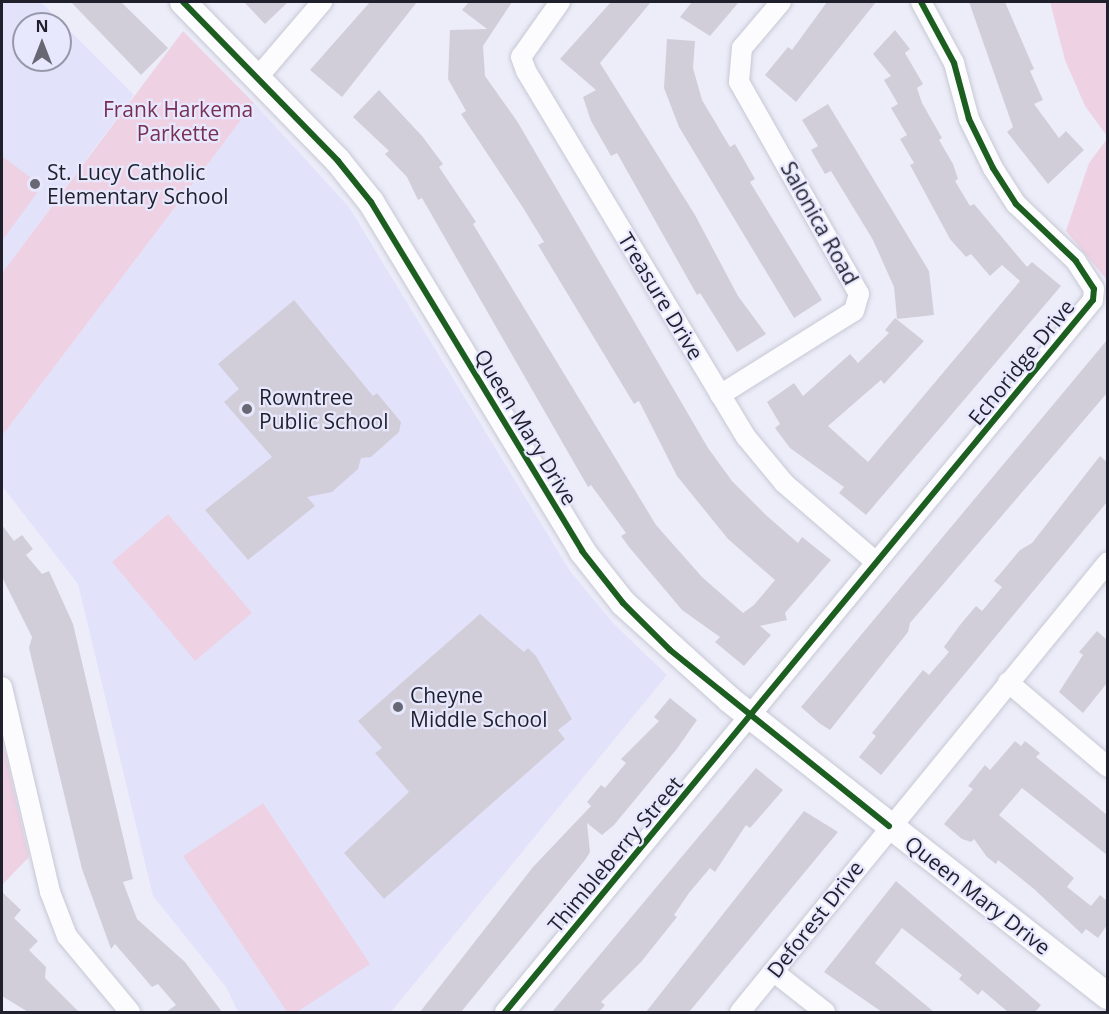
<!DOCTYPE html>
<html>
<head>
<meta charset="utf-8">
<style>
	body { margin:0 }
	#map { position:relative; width:1109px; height:1014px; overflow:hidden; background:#ecedf9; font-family:"Open Sans",sans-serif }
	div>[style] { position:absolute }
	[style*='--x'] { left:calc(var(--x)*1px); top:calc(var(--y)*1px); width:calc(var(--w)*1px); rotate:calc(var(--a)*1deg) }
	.built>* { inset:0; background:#e2e3fb }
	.green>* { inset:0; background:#eed2e4 }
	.building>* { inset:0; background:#d2ced9 }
	.roads { filter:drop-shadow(0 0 2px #c7c8d4) drop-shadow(0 0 2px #c7c8d4) }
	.minor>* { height:20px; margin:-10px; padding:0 10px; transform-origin:10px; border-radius:10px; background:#fcfcfe }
	.tertiary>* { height:26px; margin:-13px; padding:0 13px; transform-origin:13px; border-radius:13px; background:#fcfcfe }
	.cycleway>* { height:6px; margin:-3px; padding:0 3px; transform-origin:3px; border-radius:3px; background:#1b5e20 }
	.dots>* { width:16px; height:16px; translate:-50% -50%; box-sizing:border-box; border:3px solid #e7e8fe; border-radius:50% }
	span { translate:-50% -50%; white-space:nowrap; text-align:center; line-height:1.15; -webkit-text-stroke:4.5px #e7e8fe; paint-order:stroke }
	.park-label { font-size:21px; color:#773053 }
	.poi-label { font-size:21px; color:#1f202c }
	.left { translate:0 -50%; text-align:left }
	.street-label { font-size:21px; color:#1f202c }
	.frame { position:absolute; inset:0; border:3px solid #1f202c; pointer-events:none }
	.north { position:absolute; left:12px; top:12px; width:60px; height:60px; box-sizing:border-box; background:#e7e8fe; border:2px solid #9798aa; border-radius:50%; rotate:0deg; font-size:16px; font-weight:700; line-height:24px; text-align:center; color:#1f202c }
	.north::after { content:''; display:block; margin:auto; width:21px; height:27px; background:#676874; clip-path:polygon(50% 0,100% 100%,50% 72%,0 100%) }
</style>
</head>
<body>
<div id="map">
	<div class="built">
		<div style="clip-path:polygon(evenodd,2px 2px,41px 2px,134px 95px,2px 273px,2px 2px,24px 24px,60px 24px,60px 60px,24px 60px,24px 24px)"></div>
		<div style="clip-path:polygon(254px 103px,349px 207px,570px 571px,614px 624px,667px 675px,391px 1012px,238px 1012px,226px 987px,153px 896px,78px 584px,2px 486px,2px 436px)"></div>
	</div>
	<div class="green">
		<div style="clip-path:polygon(1050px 2px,1107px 2px,1107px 136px,1085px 106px,1065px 60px)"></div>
		<div style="clip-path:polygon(183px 31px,254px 103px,2px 436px,2px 273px)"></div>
		<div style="clip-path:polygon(1107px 139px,1107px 280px,1066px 231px,1089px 163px)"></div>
		<div style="clip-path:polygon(2px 156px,42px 186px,2px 241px)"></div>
		<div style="clip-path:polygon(168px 514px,252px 613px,195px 661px,112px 562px)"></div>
		<div style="clip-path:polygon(2px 739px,29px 857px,2px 885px)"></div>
		<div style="clip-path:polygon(263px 803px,370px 964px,297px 1012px,287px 1012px,183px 856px)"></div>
	</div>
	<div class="building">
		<div style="clip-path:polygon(71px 2px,121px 2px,168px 48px,141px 75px)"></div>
		<div style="clip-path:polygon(244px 2px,288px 2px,265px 24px)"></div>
		<div style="clip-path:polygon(370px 2px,417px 2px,342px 97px,310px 70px)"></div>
		<div style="clip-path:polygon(469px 2px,512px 2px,483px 46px,485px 76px,517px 121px,708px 448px,732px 481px,767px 516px,798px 543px,802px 537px,831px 560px,785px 613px,787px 620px,760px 626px,771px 635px,744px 666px,715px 642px,720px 637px,682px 610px,629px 547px,621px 536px,626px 533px,591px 485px,588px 487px,422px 198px,418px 200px,407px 177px,385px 154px,389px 151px,353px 117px,379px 90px,422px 136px,443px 164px,439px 167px,476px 222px,473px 224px,656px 525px,702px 577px,743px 613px,754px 605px,775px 580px,728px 539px,677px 476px,639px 401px,634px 404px,538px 245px,544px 242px,522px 206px,461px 114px,466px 111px,448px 79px,450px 30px,487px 29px,462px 10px)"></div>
		<div style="clip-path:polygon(611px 2px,651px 2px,600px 63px,695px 215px,738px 296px,766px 334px,737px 352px,700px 293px,697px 295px,617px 153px,611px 156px,591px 121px,583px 97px,596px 90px,560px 59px)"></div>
		<div style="clip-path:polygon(692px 2px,739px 2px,710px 36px,680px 17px)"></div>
		<div style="clip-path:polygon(827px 2px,876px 2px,796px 102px,765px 75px,788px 47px,792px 50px)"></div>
		<div style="clip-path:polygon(969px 2px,1005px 2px,1034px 69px,1030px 71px,1043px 100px,1034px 104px,1059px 138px,1066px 131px,1084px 150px,1048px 184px,1007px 132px,1013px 127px)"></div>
		<div style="clip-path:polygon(895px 30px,910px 49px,905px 53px,923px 84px,917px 88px,922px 103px,942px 138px,939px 140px,953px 164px,958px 179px,955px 181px,970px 206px,974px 204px,1027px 267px,1032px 262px,1061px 286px,866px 515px,839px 493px,844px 487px,790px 448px,775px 428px,780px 424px,767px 402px,794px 383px,803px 396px,850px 354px,858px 363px,889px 333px,885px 330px,895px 318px,924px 341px,884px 384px,881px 380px,828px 426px,868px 462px,1020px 281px,1002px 265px,990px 276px,971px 254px,966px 257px,950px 239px,910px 165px,914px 163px,900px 139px,907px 135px,891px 108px,898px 104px,884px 80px,891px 76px,873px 54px)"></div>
		<div style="clip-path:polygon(667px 39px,695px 41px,693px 68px,702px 100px,730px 147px,735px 144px,755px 179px,750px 182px,822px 300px,794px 318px,679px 127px,664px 88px)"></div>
		<div style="clip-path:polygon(828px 104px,929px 271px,934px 315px,897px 319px,894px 287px,873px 240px,831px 171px,825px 174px,811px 150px,818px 146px,802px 120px)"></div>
		<div style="clip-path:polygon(294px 300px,373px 396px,377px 393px,401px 422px,399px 432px,371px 457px,361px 458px,358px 469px,332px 492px,307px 497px,315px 506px,248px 560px,205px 510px,272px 457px,224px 402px,239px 389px,218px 364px)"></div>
		<div style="clip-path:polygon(1107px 340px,1107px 393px,910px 623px,908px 632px,830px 730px,819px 723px,801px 707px)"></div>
		<div style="clip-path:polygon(1100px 456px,1107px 462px,1107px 502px,881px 775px,859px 757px,876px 736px,872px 733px,923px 670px,929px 675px,949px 652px,944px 647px,960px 625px,976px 606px,982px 611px,1002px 587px,994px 581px,1020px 550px,1032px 543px)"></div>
		<div style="clip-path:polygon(2px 525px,14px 541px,22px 535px,33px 549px,26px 555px,42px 574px,49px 571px,73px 624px,133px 879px,123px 882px,137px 919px,185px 962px,222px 1012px,166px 1012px,176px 1005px,158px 984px,152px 987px,115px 944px,111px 949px,82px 869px,29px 648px,32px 637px,2px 577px)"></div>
		<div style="clip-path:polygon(480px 614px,524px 652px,528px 648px,536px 656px,572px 719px,558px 730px,565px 739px,384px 899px,344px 853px,409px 792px,375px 753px,382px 748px,358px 721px)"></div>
		<div style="clip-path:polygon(1097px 631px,1107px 640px,1107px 683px,1083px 713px,1059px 692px,1083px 655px,1079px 652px)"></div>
		<div style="clip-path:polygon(670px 698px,697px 720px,676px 750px,614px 825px,602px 835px,587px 823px,590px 852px,585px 860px,461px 1012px,420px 1012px,533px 867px,591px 806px,587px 802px,601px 785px,605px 788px,626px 763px,621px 759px,659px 721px,654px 717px)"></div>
		<div style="clip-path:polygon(1015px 741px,1021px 746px,1025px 741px,1040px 753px,1036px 757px,1107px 815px,1107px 855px,1022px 788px,999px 815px,1074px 878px,1067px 887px,1091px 906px,1100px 895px,1107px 901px,1107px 925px,1098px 938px,1086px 929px,1082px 934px,1034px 889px,998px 860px,996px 864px,987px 857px,974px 839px,971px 842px,962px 839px,944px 824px,973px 789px,968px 786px,985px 765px,990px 770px)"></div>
		<div style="clip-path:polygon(756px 768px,783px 790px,750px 828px,746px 825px,715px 872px,710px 868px,689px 893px,674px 915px,677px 917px,641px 962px,601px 1002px,605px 1005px,599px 1012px,552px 1012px)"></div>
		<div style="clip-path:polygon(804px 811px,838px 832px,689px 1012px,646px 1012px)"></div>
		<div style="clip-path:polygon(896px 881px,1041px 1005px,1035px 1012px,1008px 1012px,982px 990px,978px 995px,959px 979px,962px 975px,902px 928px,875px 963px,934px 1012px,882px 1012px,824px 972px)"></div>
		<div style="clip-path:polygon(2px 892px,21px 910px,14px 918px,38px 941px,29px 950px,46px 967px,45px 978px,79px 1012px,28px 1012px,2px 996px)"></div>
	</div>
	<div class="roads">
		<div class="minor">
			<div style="--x:560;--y:2;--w:67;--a:125.3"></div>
			<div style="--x:521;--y:57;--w:15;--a:70"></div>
			<div style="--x:526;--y:71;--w:427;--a:59"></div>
			<div style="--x:746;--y:437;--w:60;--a:50.4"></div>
			<div style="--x:784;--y:483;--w:121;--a:40.7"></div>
			<div style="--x:258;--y:77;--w:99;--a:-49.5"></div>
			<div style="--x:720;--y:395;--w:158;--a:-32.1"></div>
			<div style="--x:854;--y:311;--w:18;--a:-74"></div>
			<div style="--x:859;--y:294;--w:244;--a:-119.5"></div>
			<div style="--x:739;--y:82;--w:34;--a:-85"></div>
			<div style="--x:742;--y:48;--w:60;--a:-49.7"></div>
			<div style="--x:1008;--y:682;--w:131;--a:40.4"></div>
			<div style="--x:2;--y:687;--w:211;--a:76.8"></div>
			<div style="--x:50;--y:892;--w:47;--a:68.9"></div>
			<div style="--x:67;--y:936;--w:99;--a:50.3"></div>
			<div style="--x:774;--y:972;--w:65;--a:38.1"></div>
			<div style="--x:505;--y:1012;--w:923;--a:-50.45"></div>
			<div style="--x:1093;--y:300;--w:11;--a:-85"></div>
			<div style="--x:1094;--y:289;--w:33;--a:-123"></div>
			<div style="--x:1076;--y:261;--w:83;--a:-136.5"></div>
			<div style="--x:1016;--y:204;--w:43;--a:-122.6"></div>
			<div style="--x:993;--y:168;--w:55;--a:-116.1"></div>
			<div style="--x:969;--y:119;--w:58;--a:-105"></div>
			<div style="--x:954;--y:63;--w:69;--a:-118.4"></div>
			<div style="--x:740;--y:1012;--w:581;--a:-50.72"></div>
		</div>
		<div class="tertiary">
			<div style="--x:183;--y:2;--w:222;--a:45.7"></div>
			<div style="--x:338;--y:161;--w:53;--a:51.2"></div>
			<div style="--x:371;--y:202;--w:408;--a:58.8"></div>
			<div style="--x:582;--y:551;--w:66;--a:51.7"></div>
			<div style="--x:623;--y:603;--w:144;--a:42.2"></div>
			<div style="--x:730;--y:700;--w:480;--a:38.1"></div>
		</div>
	</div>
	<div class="cycleway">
		<div style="--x:183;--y:2;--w:222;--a:45.7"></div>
		<div style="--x:338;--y:161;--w:53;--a:51.2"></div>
		<div style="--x:371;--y:202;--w:408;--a:58.8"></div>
		<div style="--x:582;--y:551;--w:66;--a:51.7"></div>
		<div style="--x:623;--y:603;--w:66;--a:45"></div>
		<div style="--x:670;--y:650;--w:281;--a:38.8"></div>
		<div style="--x:505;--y:1012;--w:923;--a:-50.45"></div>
		<div style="--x:1093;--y:300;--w:11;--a:-85"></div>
		<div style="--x:1094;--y:289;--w:33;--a:-123"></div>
		<div style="--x:1076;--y:261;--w:83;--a:-136.5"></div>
		<div style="--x:1016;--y:204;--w:43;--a:-122.6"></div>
		<div style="--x:993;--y:168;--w:55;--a:-116.1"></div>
		<div style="--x:969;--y:119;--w:58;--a:-105"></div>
		<div style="--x:954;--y:63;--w:69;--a:-118.4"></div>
	</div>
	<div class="dots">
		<div style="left:35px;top:184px;background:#676874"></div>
		<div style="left:247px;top:409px;background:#676874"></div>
		<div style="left:398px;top:707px;background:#676874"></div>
	</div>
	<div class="park-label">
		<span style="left:178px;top:121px">Frank Harkema<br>Parkette</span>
	</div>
	<div class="poi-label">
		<span class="left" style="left:47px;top:184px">St. Lucy Catholic<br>Elementary School</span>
		<span class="left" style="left:259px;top:409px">Rowntree<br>Public School</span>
		<span class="left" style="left:410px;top:707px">Cheyne<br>Middle School</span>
	</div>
	<div class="street-label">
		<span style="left:820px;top:223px;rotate:61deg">Salonica Road</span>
		<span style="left:661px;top:296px;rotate:59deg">Treasure Drive</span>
		<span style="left:1021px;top:362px;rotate:-51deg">Echoridge Drive</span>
		<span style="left:526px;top:427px;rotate:59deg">Queen Mary Drive</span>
		<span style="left:615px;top:854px;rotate:-50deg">Thimbleberry Street</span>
		<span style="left:978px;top:895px;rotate:38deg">Queen Mary Drive</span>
		<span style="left:815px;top:919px;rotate:-52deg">Deforest Drive</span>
	</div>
	<div class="frame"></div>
	<div class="north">N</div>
</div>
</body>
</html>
